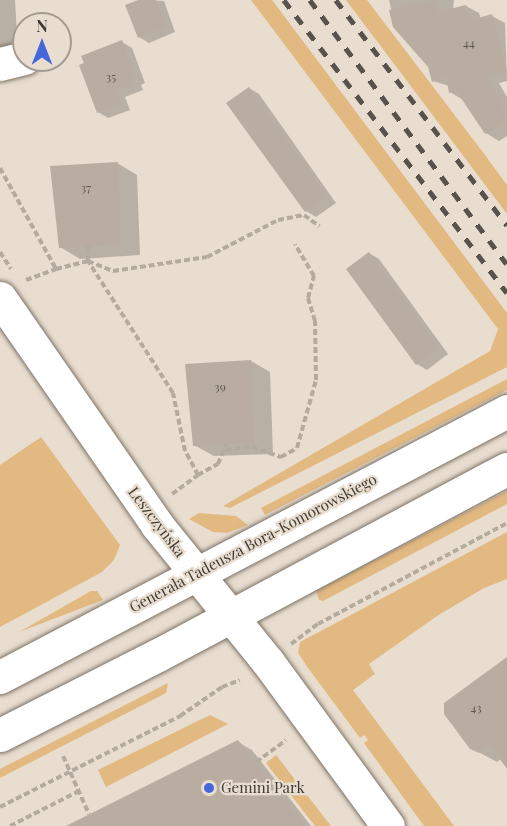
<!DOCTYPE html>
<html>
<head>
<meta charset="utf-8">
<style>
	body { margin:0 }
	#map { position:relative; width:507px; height:826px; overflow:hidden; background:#e8ddcf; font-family:"Playfair Display",serif }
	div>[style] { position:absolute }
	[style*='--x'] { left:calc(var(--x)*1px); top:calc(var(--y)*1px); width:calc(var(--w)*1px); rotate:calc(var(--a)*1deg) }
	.green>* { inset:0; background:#e3b982 }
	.shadow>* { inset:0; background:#0003 }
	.building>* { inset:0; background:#b8ada0 }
	.path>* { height:4px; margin-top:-2px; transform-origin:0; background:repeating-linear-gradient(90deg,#b4ab9f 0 6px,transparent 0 9px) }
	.roads { filter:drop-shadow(0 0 2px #7c7265) drop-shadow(0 0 2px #7c7265) }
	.minor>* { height:33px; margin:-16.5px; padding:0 16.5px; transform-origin:16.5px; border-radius:16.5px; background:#fff }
	.major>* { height:33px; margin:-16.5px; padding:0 16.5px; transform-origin:16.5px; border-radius:16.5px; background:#fff }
	.rail>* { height:4.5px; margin-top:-2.25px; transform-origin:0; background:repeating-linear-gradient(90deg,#58524c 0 10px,transparent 0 20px) }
	.dots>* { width:16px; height:16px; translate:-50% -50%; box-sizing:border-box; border:3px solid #e8ddcf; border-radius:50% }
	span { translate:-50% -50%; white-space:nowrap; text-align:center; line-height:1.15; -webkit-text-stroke:4.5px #e8ddcf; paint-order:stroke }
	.number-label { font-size:12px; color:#5d5750 }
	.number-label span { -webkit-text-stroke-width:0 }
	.street-label { font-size:15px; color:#3f3a35 }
	.poi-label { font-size:15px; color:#3f3a35 }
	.left { translate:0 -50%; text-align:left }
	.north { position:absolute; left:12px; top:12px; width:60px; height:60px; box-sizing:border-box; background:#e8ddcf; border:2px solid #a49c91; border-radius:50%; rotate:0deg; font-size:16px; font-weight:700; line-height:24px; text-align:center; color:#3f3a35 }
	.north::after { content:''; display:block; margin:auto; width:21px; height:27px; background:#4567da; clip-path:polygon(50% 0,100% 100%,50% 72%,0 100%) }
</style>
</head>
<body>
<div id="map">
	<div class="green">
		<div style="clip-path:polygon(251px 0,272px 0,507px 313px,507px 367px,230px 508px,223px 506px,490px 351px,498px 329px)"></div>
		<div style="clip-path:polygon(346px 0,367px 0,482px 151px,507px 185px,507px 214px)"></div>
		<div style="clip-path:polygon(507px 379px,507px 390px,265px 515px,261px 508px)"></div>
		<div style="clip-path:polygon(41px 437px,120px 545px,114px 560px,102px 572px,0 627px,0 465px)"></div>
		<div style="clip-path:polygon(507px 491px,507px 504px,323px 601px,319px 600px,316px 591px)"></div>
		<div style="clip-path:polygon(199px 513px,236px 516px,248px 525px,227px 533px,213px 532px,189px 519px)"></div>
		<div style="clip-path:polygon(507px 532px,507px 579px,484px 588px,437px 616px,369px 664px,375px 674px,353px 690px,454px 826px,424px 826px,364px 743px,368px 740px,364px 735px,360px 738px,308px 668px,298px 653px,300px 642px)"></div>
		<div style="clip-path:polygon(91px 591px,97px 591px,103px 600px,19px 632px)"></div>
		<div style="clip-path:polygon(168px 683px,166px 693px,0 778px,0 769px)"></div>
		<div style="clip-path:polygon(210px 715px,228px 724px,106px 787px,98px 770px)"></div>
		<div style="clip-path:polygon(276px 755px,331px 826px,315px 826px,266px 763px)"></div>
	</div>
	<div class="shadow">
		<div style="clip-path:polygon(0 0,15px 0,18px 53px,0 54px)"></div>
		<div style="clip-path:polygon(142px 0,164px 1px,175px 32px,149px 43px,139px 37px)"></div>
		<div style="clip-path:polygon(389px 0,454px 0,453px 10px,466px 6px,479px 13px,481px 19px,492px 16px,505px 23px,507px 81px,499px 83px,507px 97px,507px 136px,499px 141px,486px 133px,463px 100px,450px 92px,449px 86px,433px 81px,430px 67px,395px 26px)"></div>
		<div style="clip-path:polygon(122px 42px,132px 48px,145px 83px,141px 85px,143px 90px,125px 97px,130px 110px,108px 118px,98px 112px)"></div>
		<div style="clip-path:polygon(249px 88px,259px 94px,336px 203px,316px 217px,306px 211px)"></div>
		<div style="clip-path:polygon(117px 163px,137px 175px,140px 255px,80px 259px,60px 247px)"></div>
		<div style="clip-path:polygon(369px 253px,379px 259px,448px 354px,427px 370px,417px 364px)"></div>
		<div style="clip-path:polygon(251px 361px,270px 372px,273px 454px,214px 456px,194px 445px)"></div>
		<div style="clip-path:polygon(507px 659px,507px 766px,501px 759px,497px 762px,471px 748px)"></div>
		<div style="clip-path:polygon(238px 742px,252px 750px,311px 826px,70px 826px)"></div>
	</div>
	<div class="building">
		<div style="clip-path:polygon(138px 0,156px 0,166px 26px,138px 38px,125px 5px)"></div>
		<div style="clip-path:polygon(434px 0,438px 12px,466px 5px,471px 20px,492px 14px,507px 72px,487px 76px,505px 107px,500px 110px,507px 122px,485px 134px,457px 92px,449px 93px,446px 76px,432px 82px,428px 67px,393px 27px,389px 10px)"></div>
		<div style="clip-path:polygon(122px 40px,136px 78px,132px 80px,134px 85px,116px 91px,121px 104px,97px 113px,79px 65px,84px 63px,81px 56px)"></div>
		<div style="clip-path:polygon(249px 87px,327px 196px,305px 212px,226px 103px)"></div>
		<div style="clip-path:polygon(118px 162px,121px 245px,59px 248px,50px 166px)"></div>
		<div style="clip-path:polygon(369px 252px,439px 348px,416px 365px,346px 269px)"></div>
		<div style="clip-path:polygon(251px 360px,254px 443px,193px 446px,185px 364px)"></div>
		<div style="clip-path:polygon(507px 657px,507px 769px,490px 745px,479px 753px,470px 749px,444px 714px,444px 703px)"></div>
		<div style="clip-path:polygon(238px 740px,305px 826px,66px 826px)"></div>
	</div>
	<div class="path">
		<div style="--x:0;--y:168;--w:115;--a:61"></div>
		<div style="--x:56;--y:269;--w:33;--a:-14"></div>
		<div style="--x:88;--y:261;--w:15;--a:-90"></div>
		<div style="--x:0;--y:252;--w:20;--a:57"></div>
		<div style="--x:26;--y:280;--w:32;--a:-20"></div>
		<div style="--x:226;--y:450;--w:26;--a:-7"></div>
		<div style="--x:252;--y:447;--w:31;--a:19"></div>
		<div style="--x:281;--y:457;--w:18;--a:-29"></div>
		<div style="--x:297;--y:448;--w:71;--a:-74.4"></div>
		<div style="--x:316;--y:380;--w:59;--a:-91"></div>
		<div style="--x:315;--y:321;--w:24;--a:-107"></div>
		<div style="--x:308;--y:298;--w:23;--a:-75"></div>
		<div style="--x:314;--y:276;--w:37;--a:-121"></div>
		<div style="--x:198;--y:475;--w:23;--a:-29"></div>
		<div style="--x:218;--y:464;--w:22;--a:-68"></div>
		<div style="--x:172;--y:494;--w:32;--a:-36"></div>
		<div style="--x:198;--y:475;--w:27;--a:-118"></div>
		<div style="--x:185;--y:451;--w:59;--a:-101.7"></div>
		<div style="--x:173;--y:393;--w:157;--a:-122.8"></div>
		<div style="--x:88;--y:261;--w:27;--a:22"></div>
		<div style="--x:113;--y:271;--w:95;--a:-8.5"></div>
		<div style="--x:207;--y:257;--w:80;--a:-27.5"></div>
		<div style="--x:278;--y:220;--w:26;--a:-11"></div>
		<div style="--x:304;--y:215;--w:19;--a:36"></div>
		<div style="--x:291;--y:644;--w:34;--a:-37"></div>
		<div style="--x:318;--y:624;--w:214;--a:-28.1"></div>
		<div style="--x:63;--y:756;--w:64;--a:65.9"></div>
		<div style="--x:256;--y:762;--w:37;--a:-36"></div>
		<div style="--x:0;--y:807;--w:202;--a:-26.8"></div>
		<div style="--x:180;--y:716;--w:51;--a:-34.6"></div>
		<div style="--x:222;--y:687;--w:19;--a:-21"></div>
		<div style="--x:10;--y:826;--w:77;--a:-26.9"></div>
	</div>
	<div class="roads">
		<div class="minor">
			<div style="--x:0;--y:64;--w:25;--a:-14"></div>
			<div style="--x:0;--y:298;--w:276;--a:55.3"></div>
			<div style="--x:157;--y:525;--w:176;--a:51"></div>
			<div style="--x:268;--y:662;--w:203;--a:53.8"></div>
		</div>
		<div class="major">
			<div style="--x:0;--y:677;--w:573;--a:-27.68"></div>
			<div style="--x:0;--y:735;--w:177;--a:-26.9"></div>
			<div style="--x:158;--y:655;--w:395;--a:-28.1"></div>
		</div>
	</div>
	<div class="rail">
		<div style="--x:284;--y:0;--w:368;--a:52.7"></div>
		<div style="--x:310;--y:0;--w:329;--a:53.3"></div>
		<div style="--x:336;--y:0;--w:283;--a:52.8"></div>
	</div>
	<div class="dots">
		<div style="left:209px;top:788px;background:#4567da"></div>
	</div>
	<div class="number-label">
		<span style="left:469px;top:43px">44</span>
		<span style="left:111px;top:77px">35</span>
		<span style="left:86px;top:188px">37</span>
		<span style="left:220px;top:387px">39</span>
		<span style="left:476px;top:708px">43</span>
	</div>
	<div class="street-label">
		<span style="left:157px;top:522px;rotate:53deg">Leszczyńska</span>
		<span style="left:253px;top:543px;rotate:-28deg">Generała Tadeusza Bora-Komorowskiego</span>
	</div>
	<div class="poi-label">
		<span class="left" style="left:221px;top:788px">Gemini Park</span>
	</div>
	<div class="north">N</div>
</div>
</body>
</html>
